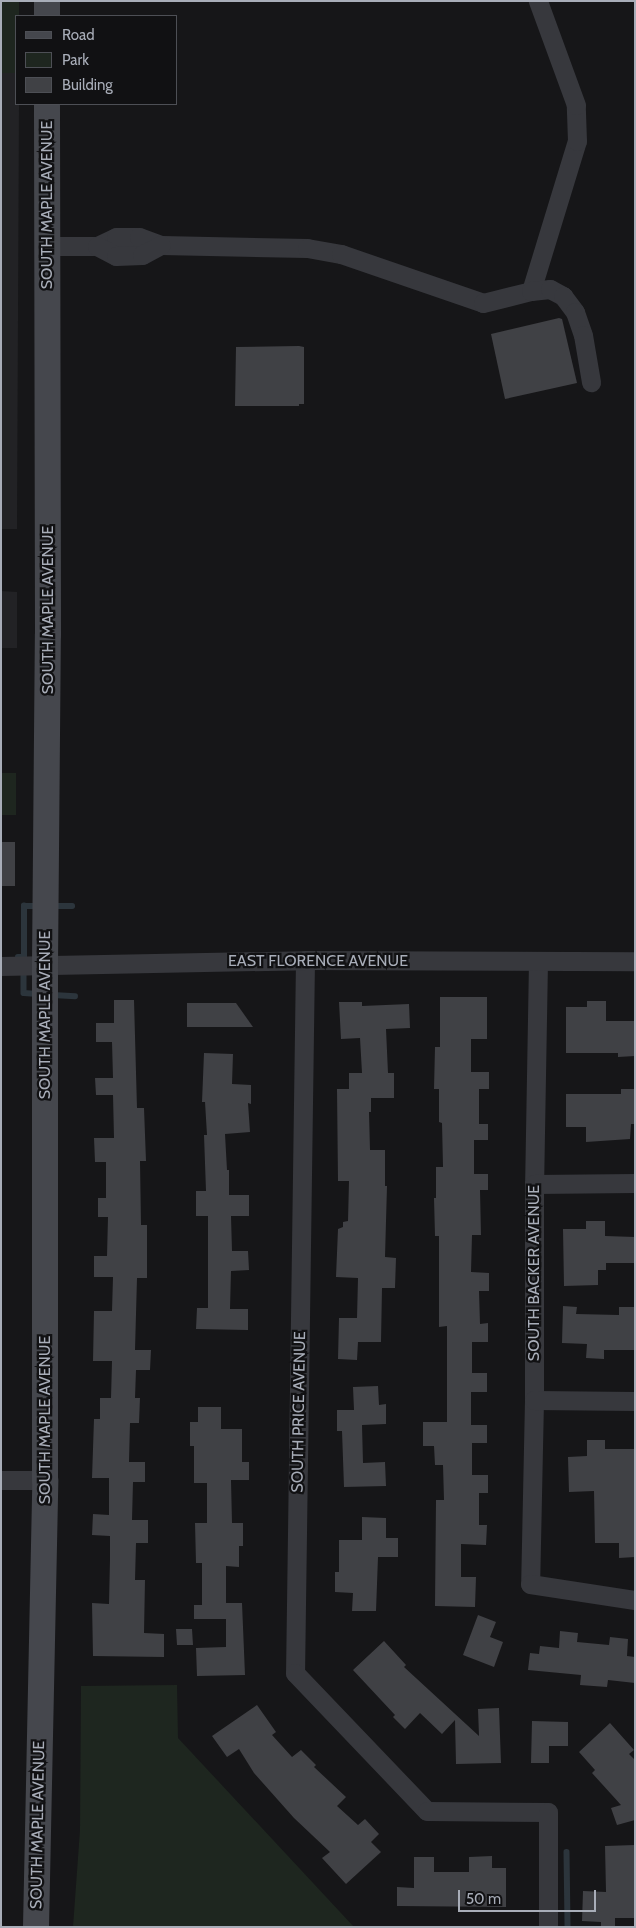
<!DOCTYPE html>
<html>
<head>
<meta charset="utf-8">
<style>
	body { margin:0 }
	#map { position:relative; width:636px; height:1928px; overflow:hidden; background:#161618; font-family:Cabin,sans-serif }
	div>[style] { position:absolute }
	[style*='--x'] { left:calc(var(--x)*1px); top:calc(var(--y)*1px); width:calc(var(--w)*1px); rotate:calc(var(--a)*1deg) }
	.built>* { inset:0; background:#222225 }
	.green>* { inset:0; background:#1e261f }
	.stream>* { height:5.5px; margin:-2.75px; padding:0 2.75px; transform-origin:2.75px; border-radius:2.75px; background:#2c353c }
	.building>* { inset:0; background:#404145 }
	.minor>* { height:19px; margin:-9.5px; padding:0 9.5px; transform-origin:9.5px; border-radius:9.5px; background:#37383d }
	.secondary>* { height:26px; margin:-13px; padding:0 13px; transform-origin:13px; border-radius:13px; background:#45474d }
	span { translate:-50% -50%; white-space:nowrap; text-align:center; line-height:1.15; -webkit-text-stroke:4.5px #111113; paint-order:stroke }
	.street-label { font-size:16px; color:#a8adb8 }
	.frame { position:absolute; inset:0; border:2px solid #a8adb8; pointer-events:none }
	.legend { position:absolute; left:15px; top:15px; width:162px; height:90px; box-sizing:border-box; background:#111113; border:1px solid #4d4f55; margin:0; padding:6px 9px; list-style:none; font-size:15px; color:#a8adb8 }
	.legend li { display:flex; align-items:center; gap:10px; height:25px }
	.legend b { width:25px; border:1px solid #4d4f55 }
	.scale { position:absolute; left:458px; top:1890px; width:138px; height:22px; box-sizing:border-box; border:2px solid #a8adb8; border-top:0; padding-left:6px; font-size:15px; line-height:18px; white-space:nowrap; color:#a8adb8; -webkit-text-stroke:4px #111113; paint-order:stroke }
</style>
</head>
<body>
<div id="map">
	<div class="built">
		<div style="clip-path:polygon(1px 73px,16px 73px,16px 104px,19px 104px,17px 529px,1px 529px)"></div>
		<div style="clip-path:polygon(1px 591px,17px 592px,17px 648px,1px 648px)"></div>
	</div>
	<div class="green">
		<div style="clip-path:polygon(1px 1px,19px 1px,19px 16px,16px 16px,16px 73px,1px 73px)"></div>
		<div style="clip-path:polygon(1px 773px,16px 773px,16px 815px,1px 815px)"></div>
		<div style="clip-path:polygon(177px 1685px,178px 1738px,354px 1927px,73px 1927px,80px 1830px,81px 1686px)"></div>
	</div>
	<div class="stream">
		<div style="--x:52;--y:906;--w:20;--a:0"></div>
		<div style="--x:18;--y:957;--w:6;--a:0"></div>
		<div style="--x:24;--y:957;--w:51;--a:-90"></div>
		<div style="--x:24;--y:906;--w:16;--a:0"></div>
		<div style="--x:24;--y:967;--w:26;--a:90"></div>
		<div style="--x:24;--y:993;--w:14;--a:4"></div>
		<div style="--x:53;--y:995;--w:22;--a:3"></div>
		<div style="--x:567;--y:1852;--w:75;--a:89.2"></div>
	</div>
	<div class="building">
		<div style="clip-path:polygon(559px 318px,562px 319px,577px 383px,505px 399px,491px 334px)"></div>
		<div style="clip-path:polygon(299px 346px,304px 347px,304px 404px,299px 404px,299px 406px,235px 406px,236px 347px)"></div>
		<div style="clip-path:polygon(1px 842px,15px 842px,15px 886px,1px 886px)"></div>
		<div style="clip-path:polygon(440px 997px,487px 997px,487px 1039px,471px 1039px,471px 1072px,489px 1072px,489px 1089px,479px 1089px,479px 1124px,488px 1124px,488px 1140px,474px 1140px,474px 1174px,488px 1174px,488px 1190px,480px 1190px,481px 1235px,472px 1235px,471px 1272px,489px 1273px,489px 1291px,479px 1291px,480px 1324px,488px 1323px,488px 1342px,472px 1342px,472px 1373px,487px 1373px,487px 1392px,471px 1392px,471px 1425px,487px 1425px,487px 1443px,472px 1443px,472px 1475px,488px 1475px,488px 1493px,479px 1493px,479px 1525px,487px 1525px,486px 1545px,461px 1544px,461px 1577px,476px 1577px,475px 1607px,435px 1606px,436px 1500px,444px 1500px,443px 1465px,435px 1465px,434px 1446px,423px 1446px,423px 1422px,447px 1422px,447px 1326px,439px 1327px,439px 1236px,435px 1236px,434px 1198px,436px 1198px,436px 1167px,443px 1167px,442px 1123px,439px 1122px,439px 1089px,434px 1089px,435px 1047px,440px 1047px)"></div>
		<div style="clip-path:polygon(114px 1000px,134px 1000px,137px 1108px,144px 1108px,146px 1161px,140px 1161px,141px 1225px,147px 1225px,147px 1278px,137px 1278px,135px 1350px,151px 1350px,150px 1370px,136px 1370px,135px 1398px,140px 1398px,139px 1423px,130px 1423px,129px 1462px,145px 1462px,145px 1482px,133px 1482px,132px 1520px,148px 1520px,148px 1543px,136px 1543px,135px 1580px,145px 1580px,144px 1633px,164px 1634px,164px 1657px,93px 1656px,92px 1603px,109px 1604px,110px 1559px,110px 1536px,92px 1535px,93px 1514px,109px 1515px,109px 1478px,92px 1478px,94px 1419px,100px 1419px,100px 1398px,111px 1398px,112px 1361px,93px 1361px,94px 1311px,112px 1311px,113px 1277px,94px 1277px,94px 1256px,107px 1256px,108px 1217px,98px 1217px,98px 1198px,106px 1198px,106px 1162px,95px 1162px,94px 1138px,114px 1138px,113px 1095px,96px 1095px,95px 1078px,113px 1078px,112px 1042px,96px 1042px,96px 1023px,114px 1023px)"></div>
		<div style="clip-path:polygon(587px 1001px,606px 1001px,606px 1021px,635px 1021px,635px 1056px,618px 1057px,618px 1053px,566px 1053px,566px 1007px,587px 1007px)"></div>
		<div style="clip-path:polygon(339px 1002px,362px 1002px,362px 1006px,409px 1004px,410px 1028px,386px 1029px,388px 1073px,394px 1073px,394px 1098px,371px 1098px,371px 1112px,369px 1112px,370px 1150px,385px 1150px,385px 1186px,387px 1186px,385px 1257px,396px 1258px,395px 1288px,382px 1288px,381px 1342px,358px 1342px,357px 1360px,338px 1359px,339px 1318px,357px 1318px,358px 1278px,336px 1277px,338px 1229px,343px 1227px,343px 1222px,348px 1221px,349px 1181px,338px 1181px,337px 1089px,349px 1089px,349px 1073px,362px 1073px,360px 1038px,341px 1039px)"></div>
		<div style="clip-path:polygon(187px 1003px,236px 1003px,253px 1027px,187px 1027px)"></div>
		<div style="clip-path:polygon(204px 1053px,233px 1054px,232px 1084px,251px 1085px,251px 1104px,248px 1103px,250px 1132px,225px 1134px,227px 1170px,229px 1170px,229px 1195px,249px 1195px,249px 1216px,231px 1216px,232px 1251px,248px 1251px,249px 1270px,231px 1271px,230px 1309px,248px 1309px,248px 1330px,196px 1329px,197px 1308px,208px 1308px,208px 1216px,196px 1216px,196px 1191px,206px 1191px,204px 1135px,207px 1135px,205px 1102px,202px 1102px)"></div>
		<div style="clip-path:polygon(621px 1089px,635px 1089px,635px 1124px,631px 1124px,630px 1139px,586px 1142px,586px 1127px,566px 1127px,566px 1094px,621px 1094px)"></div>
		<div style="clip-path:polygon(586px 1221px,605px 1221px,605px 1236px,635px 1237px,635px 1263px,606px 1263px,606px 1270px,598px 1270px,598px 1285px,564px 1286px,563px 1229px,586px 1229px)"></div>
		<div style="clip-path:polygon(563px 1306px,577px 1307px,576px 1314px,619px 1315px,619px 1307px,635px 1307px,635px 1350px,604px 1350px,604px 1359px,586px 1358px,587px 1344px,562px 1343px)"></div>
		<div style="clip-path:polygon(378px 1386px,379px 1405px,386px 1404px,386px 1424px,362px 1425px,363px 1463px,385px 1462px,386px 1486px,344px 1487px,342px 1431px,337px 1431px,337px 1410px,354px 1410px,353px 1387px)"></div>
		<div style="clip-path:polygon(198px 1407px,221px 1407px,221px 1429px,242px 1429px,242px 1462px,249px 1462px,249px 1480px,231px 1480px,232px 1523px,243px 1523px,243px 1546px,239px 1546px,239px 1567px,226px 1566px,226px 1603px,242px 1603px,245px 1675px,197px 1676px,196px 1648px,226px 1647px,226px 1619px,194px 1619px,194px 1605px,202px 1605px,202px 1563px,196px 1563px,195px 1523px,207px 1523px,207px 1483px,194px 1483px,194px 1446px,190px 1446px,190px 1422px,198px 1422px)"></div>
		<div style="clip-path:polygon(587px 1440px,605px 1440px,605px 1449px,635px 1449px,635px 1557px,619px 1558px,619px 1543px,595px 1543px,594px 1491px,569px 1492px,568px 1457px,587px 1456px)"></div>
		<div style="clip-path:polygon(362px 1517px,386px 1518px,386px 1538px,398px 1538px,398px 1557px,378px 1557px,376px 1611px,352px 1611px,353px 1593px,335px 1592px,335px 1572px,339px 1572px,339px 1540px,362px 1540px)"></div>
		<div style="clip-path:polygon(478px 1615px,496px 1622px,490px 1637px,503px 1642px,494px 1667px,463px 1655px)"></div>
		<div style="clip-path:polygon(176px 1629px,192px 1629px,193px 1645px,177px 1645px)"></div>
		<div style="clip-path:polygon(560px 1631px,578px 1633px,577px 1642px,609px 1645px,610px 1637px,628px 1639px,627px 1656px,635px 1657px,635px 1683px,608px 1680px,607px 1687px,580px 1685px,581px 1675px,528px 1670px,530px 1653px,539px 1654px,540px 1646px,559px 1648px)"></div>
		<div style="clip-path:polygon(384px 1641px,406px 1665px,404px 1667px,479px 1736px,478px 1709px,499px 1708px,501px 1763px,456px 1764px,455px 1720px,442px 1734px,420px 1713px,405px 1729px,393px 1717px,395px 1715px,353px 1670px)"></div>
		<div style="clip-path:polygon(257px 1705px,276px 1732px,272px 1735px,292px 1757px,301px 1750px,316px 1765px,314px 1767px,346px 1797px,337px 1806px,358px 1825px,365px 1819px,379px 1834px,371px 1842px,381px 1852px,346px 1884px,322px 1858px,330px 1852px,294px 1818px,254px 1773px,239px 1749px,227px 1757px,212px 1736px)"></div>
		<div style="clip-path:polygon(532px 1721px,568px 1722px,568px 1746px,549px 1746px,549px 1763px,531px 1763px)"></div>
		<div style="clip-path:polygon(610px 1723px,634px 1750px,629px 1754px,635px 1760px,635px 1820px,617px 1825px,611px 1808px,621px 1805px,592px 1773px,595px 1770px,579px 1752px)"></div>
		<div style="clip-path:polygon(635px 1845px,635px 1918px,615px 1918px,615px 1927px,601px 1927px,601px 1922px,582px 1921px,583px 1891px,606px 1892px,605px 1846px)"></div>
		<div style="clip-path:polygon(492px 1856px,492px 1868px,506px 1868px,506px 1907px,397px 1906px,397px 1887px,414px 1888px,414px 1857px,434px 1857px,434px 1872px,469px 1872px,469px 1857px)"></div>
	</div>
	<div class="minor">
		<div style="--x:47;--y:246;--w:50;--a:0"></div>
		<div style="--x:97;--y:246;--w:21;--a:-25"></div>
		<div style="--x:116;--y:237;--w:23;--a:0"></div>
		<div style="--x:139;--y:237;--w:23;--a:20"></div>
		<div style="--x:161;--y:245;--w:146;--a:1.2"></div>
		<div style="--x:307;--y:248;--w:35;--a:10"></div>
		<div style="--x:341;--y:254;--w:150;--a:19"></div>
		<div style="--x:483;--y:303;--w:49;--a:-14"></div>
		<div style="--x:531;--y:291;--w:157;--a:-73"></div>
		<div style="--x:577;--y:141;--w:36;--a:-92"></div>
		<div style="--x:576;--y:105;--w:111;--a:-110.1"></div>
		<div style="--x:97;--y:246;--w:21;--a:28"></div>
		<div style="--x:116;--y:256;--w:26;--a:-2"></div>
		<div style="--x:142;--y:255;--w:21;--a:-28"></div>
		<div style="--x:531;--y:291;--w:19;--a:-6"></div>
		<div style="--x:550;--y:289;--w:15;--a:28"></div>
		<div style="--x:563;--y:296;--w:20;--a:53"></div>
		<div style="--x:575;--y:312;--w:24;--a:71"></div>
		<div style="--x:583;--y:335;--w:48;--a:80.3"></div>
		<div style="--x:305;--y:960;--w:713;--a:90.8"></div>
		<div style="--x:295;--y:1673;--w:191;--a:46.3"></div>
		<div style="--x:427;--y:1811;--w:121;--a:0.5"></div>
		<div style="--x:548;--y:1812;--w:115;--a:90"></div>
		<div style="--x:538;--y:961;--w:223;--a:91"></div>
		<div style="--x:534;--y:1184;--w:216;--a:90"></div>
		<div style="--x:534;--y:1400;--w:184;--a:91.2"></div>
		<div style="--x:530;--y:1584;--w:106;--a:8.7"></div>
		<div style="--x:1;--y:966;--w:304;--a:-1.1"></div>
		<div style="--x:305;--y:960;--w:330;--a:0.2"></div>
		<div style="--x:534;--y:1184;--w:101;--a:-0.6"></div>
		<div style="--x:534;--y:1400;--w:101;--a:0.6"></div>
		<div style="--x:1;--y:1480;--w:44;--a:0"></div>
	</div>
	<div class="secondary">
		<div style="--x:47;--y:1;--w:15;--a:90"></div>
		<div style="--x:36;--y:1927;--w:447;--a:-88.8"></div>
		<div style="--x:45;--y:1480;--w:515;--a:-90"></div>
		<div style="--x:45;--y:965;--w:331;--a:-89.5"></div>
		<div style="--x:48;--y:634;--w:530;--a:-90.11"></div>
	</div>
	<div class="street-label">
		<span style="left:47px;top:205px;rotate:-90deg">SOUTH MAPLE AVENUE</span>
		<span style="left:48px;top:610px;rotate:-90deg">SOUTH MAPLE AVENUE</span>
		<span style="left:318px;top:961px">EAST FLORENCE AVENUE</span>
		<span style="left:45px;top:1015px;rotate:-90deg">SOUTH MAPLE AVENUE</span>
		<span style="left:534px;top:1273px;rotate:-90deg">SOUTH BACKER AVENUE</span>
		<span style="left:299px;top:1412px;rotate:-89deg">SOUTH PRICE AVENUE</span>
		<span style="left:45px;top:1420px;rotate:-90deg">SOUTH MAPLE AVENUE</span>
		<span style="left:38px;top:1825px;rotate:-89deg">SOUTH MAPLE AVENUE</span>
	</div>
	<div class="frame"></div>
	<ul class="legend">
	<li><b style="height:6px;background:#45474d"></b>Road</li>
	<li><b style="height:14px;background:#1e261f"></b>Park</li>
	<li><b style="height:14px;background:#404145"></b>Building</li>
	</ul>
	<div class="scale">50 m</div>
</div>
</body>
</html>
